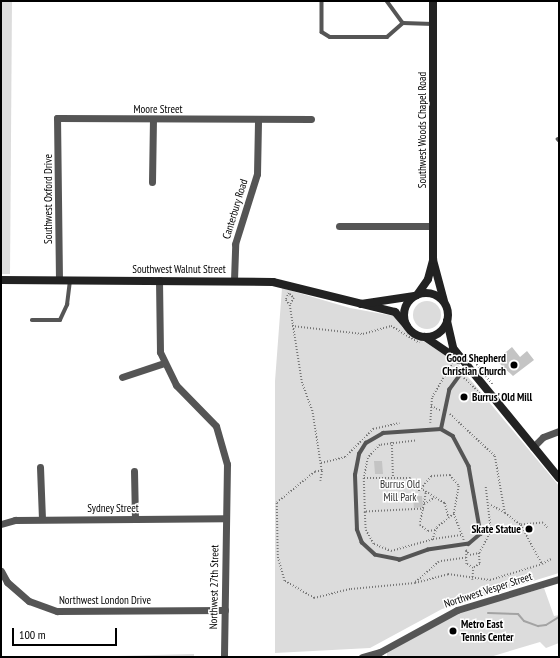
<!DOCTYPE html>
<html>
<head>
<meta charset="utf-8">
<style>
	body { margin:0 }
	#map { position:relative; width:560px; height:658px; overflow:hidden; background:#fff; font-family:"PT Sans Narrow",sans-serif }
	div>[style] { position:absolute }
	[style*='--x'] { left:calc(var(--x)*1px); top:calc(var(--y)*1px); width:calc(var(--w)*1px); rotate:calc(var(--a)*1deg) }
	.green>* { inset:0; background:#dcdcdc }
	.round { border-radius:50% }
	.stream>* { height:2px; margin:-1px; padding:0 1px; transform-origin:1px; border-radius:1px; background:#a3a3a3 }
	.building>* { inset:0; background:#c4c4c4 }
	.path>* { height:1.5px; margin-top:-0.75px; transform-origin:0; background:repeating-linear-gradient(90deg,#777 0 1px,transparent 0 3px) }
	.lane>* { height:3.5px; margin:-1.75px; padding:0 1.75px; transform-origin:1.75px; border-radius:1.75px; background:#555 }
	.street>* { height:7px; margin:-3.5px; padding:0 3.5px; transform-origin:3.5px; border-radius:3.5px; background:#555 }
	.secondary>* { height:8px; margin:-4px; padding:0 4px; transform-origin:4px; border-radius:4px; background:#222 }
	.secondary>.ring { margin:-4px; padding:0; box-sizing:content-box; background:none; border:8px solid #222; border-radius:50% }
	.dots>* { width:11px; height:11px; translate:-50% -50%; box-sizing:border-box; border:2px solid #fff; border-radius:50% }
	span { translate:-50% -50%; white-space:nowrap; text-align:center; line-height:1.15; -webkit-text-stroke:3px #fff; paint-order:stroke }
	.street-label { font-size:11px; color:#000 }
	.poi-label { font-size:11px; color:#000; font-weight:700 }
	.right { translate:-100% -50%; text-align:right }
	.left { translate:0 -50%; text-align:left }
	.park-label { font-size:11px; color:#333 }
	.frame { position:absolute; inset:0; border:2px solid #000; pointer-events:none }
	.scale { position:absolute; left:12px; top:628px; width:105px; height:18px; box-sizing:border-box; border:2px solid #000; border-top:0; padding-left:5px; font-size:12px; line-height:14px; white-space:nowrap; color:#000; -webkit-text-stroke:3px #fff; paint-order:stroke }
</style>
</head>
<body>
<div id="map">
	<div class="green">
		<div style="clip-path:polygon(1px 1px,12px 1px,10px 274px,1px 274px)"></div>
		<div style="clip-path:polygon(282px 288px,350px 308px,394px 316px,415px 336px,454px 360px,559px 486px,559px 573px,442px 609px,370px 648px,275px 653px,275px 381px)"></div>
		<div class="round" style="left:413px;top:301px;width:28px;height:28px"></div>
		<div style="clip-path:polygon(544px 588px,554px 616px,559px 615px,559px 643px,546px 648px,540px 642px,490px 657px,387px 657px,387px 652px,457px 613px)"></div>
		<div style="clip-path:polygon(194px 654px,194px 657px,77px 657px)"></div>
	</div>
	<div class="stream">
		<div style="--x:488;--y:613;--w:30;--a:2"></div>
		<div style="--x:518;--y:614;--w:9;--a:49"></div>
		<div style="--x:524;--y:621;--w:15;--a:20"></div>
		<div style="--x:538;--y:626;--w:8;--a:-7"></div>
		<div style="--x:546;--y:625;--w:15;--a:-32"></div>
	</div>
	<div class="building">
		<div style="clip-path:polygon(512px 347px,520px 357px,527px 351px,534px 360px,513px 376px,496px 360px)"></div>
		<div style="clip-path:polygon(374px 461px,382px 461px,383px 474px,375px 474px)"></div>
		<div style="clip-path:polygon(413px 496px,422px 496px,423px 507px,414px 508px)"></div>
	</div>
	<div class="path">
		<div style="--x:289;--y:293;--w:8;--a:113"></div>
		<div style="--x:286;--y:300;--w:6;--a:51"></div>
		<div style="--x:290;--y:305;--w:78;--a:81.1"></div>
		<div style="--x:302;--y:382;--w:33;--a:70"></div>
		<div style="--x:313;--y:413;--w:59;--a:81.2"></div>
		<div style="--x:290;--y:294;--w:6;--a:45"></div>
		<div style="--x:294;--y:298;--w:8;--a:120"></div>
		<div style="--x:292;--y:326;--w:71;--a:6.4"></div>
		<div style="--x:363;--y:334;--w:29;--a:-16"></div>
		<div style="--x:391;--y:326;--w:33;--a:31"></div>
		<div style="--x:475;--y:362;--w:29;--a:52"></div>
		<div style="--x:464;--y:378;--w:23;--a:43"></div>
		<div style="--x:431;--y:406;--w:10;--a:24"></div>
		<div style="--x:450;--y:414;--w:62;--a:43"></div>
		<div style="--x:495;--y:456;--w:58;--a:80"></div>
		<div style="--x:505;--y:513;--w:18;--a:-153"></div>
		<div style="--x:430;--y:423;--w:26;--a:-86"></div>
		<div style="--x:432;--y:397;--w:39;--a:-59"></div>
		<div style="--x:415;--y:441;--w:35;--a:173"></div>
		<div style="--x:380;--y:445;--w:18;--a:133"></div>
		<div style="--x:368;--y:458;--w:20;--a:101"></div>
		<div style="--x:364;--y:478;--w:46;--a:0"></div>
		<div style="--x:410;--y:478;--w:16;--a:55"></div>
		<div style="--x:419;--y:491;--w:19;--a:-51"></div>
		<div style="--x:431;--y:476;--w:19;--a:-3"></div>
		<div style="--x:450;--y:475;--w:14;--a:51"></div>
		<div style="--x:459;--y:486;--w:28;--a:100"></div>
		<div style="--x:454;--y:514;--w:28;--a:69"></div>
		<div style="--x:392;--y:442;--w:36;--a:88"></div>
		<div style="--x:321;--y:463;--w:25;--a:-14"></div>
		<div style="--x:345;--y:457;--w:40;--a:-45"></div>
		<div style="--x:373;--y:429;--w:27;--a:-13"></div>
		<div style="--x:364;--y:478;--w:34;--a:88"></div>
		<div style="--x:320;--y:481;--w:10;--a:-79"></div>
		<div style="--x:322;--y:471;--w:7;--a:172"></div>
		<div style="--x:315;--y:472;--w:49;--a:140.8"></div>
		<div style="--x:277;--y:503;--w:54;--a:88.9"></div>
		<div style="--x:278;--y:557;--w:25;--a:74"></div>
		<div style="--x:285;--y:581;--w:34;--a:30"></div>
		<div style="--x:314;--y:598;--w:38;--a:-14"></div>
		<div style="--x:351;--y:589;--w:64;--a:-5.4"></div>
		<div style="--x:486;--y:487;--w:43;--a:83.4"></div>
		<div style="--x:423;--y:490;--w:26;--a:31"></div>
		<div style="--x:445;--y:503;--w:16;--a:76"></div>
		<div style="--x:426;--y:493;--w:11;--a:100"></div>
		<div style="--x:424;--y:504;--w:12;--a:-31"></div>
		<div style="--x:424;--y:504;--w:21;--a:101"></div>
		<div style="--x:420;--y:525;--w:10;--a:37"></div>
		<div style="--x:428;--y:531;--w:7;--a:-8"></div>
		<div style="--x:424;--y:509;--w:59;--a:177.1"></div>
		<div style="--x:365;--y:512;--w:18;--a:87"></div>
		<div style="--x:366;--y:530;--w:16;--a:60"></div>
		<div style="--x:374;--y:544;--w:18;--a:22"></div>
		<div style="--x:391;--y:551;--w:44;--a:-15.9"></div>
		<div style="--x:505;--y:513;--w:20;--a:37"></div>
		<div style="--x:454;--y:514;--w:22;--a:141"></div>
		<div style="--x:437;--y:528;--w:12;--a:110"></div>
		<div style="--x:433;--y:539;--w:30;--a:-8"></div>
		<div style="--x:547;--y:528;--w:6;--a:-129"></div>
		<div style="--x:543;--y:523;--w:22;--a:175"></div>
		<div style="--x:521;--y:525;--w:44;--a:61.7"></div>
		<div style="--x:542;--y:564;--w:10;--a:-29"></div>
		<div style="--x:479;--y:553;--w:26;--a:-62"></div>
		<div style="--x:491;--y:530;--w:7;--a:-153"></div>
		<div style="--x:466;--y:558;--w:27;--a:172"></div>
		<div style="--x:439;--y:562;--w:32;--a:139"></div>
		<div style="--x:415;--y:583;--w:34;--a:-15"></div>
		<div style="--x:448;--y:574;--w:42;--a:8.1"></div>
		<div style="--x:490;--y:580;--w:54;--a:-17.1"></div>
		<div style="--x:472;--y:580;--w:12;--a:-85"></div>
		<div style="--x:473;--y:568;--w:8;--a:-150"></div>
		<div style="--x:466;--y:564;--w:14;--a:-90"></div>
		<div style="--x:466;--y:550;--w:6;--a:51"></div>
		<div style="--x:470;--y:555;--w:9;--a:-13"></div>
		<div style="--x:479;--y:553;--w:11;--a:85"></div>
		<div style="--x:480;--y:564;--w:8;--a:150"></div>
	</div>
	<div class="lane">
		<div style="--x:322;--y:1;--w:31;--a:90"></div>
		<div style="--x:322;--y:32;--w:9;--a:32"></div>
		<div style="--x:330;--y:37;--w:57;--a:0"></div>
		<div style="--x:387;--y:37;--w:21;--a:-41"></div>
		<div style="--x:403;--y:23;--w:30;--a:2"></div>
		<div style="--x:387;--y:1;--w:27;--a:54"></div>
		<div style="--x:558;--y:139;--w:1;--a:45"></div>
		<div style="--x:32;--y:320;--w:28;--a:0"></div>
		<div style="--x:60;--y:320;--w:17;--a:-65"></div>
		<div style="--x:67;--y:305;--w:24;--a:-83"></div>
		<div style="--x:441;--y:429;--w:14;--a:30"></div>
		<div style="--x:453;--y:436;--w:34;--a:62"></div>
		<div style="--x:469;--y:466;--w:69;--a:80"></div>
		<div style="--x:481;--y:534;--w:16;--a:140"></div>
		<div style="--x:469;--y:544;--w:41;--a:171.7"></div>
		<div style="--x:428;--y:550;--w:30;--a:160"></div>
		<div style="--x:400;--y:560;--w:25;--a:-169"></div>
		<div style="--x:375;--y:555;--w:18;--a:-137"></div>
		<div style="--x:362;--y:543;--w:14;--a:-111"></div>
		<div style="--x:357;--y:530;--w:55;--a:-92.1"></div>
		<div style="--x:355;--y:475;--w:21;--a:-79"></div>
		<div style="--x:359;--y:454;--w:13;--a:-58"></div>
		<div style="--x:366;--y:443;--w:20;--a:-30"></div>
		<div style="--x:383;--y:433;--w:58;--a:-3.9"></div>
		<div style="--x:441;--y:429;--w:40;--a:-78"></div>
		<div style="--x:449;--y:390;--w:31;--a:-54"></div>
	</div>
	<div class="street">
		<div style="--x:152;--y:182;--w:62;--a:-89.1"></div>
		<div style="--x:339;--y:226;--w:94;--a:0"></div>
		<div style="--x:59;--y:280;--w:162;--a:-90.7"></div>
		<div style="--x:57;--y:118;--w:254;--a:0.2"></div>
		<div style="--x:159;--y:280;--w:72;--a:89.2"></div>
		<div style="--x:160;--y:352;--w:37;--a:64"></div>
		<div style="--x:176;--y:385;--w:57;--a:45.7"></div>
		<div style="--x:216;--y:426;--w:40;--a:74"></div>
		<div style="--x:227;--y:464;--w:193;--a:90.9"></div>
		<div style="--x:234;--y:280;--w:36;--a:-88"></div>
		<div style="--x:235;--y:244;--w:73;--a:-72.6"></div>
		<div style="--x:257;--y:174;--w:54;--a:-88.9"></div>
		<div style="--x:122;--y:377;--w:44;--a:-18.4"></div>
		<div style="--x:533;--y:447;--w:14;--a:-45"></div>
		<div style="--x:543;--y:437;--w:17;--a:-21"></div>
		<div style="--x:40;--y:467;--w:52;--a:87.8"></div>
		<div style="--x:134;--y:471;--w:48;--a:88.8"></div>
		<div style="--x:1;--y:524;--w:15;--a:-16"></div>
		<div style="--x:15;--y:520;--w:211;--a:-0.5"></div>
		<div style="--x:1;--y:571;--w:13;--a:61"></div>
		<div style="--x:7;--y:582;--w:29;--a:41"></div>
		<div style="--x:29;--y:601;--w:30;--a:20"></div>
		<div style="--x:57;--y:611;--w:168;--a:-0.3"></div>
		<div style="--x:362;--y:657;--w:19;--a:-16"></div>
		<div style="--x:380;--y:652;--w:88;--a:-28.6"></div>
		<div style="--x:457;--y:610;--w:107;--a:-16.9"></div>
	</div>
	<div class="secondary">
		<div style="--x:433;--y:260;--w:42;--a:75"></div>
		<div style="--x:1;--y:280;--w:272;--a:0.4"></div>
		<div style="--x:273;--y:282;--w:126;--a:13.8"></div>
		<div style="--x:395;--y:312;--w:18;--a:49"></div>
		<div class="ring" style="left:404px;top:293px;width:36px;height:36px"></div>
		<div style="--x:417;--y:295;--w:19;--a:-55"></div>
		<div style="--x:428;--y:279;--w:20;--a:-75"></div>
		<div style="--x:433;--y:260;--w:259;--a:-90"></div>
		<div style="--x:361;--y:304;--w:54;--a:-8.6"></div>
		<div style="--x:447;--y:321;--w:28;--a:77"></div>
		<div style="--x:453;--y:348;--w:168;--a:50.8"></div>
		<div style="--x:425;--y:337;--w:41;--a:34.1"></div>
	</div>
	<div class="dots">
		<div style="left:514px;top:365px;background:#000"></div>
		<div style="left:464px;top:397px;background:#000"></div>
		<div style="left:529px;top:529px;background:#000"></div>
		<div style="left:453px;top:631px;background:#000"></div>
	</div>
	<div class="street-label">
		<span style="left:158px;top:109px">Moore Street</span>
		<span style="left:422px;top:130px;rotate:-90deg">Southwest Woods Chapel Road</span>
		<span style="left:48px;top:199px;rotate:-90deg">Southwest Oxford Drive</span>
		<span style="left:235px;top:209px;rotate:-73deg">Canterbury Road</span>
		<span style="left:179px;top:269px">Southwest Walnut Street</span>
		<span style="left:113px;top:508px">Sydney Street</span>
		<span style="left:214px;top:587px;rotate:-89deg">Northwest 27th Street</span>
		<span style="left:488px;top:590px;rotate:-18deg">Northwest Vesper Street</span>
		<span style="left:105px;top:600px">Northwest London Drive</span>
	</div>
	<div class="poi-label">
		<span class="right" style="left:506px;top:365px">Good Shepherd<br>Christian Church</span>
		<span class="left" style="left:472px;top:397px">Burrus' Old Mill</span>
		<span class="right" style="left:521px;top:529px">Skate Statue</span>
		<span class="left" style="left:461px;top:631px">Metro East<br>Tennis Center</span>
	</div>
	<div class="park-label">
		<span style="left:400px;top:491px">Burrus Old<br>Mill Park</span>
	</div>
	<div class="frame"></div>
	<div class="scale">100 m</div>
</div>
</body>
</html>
